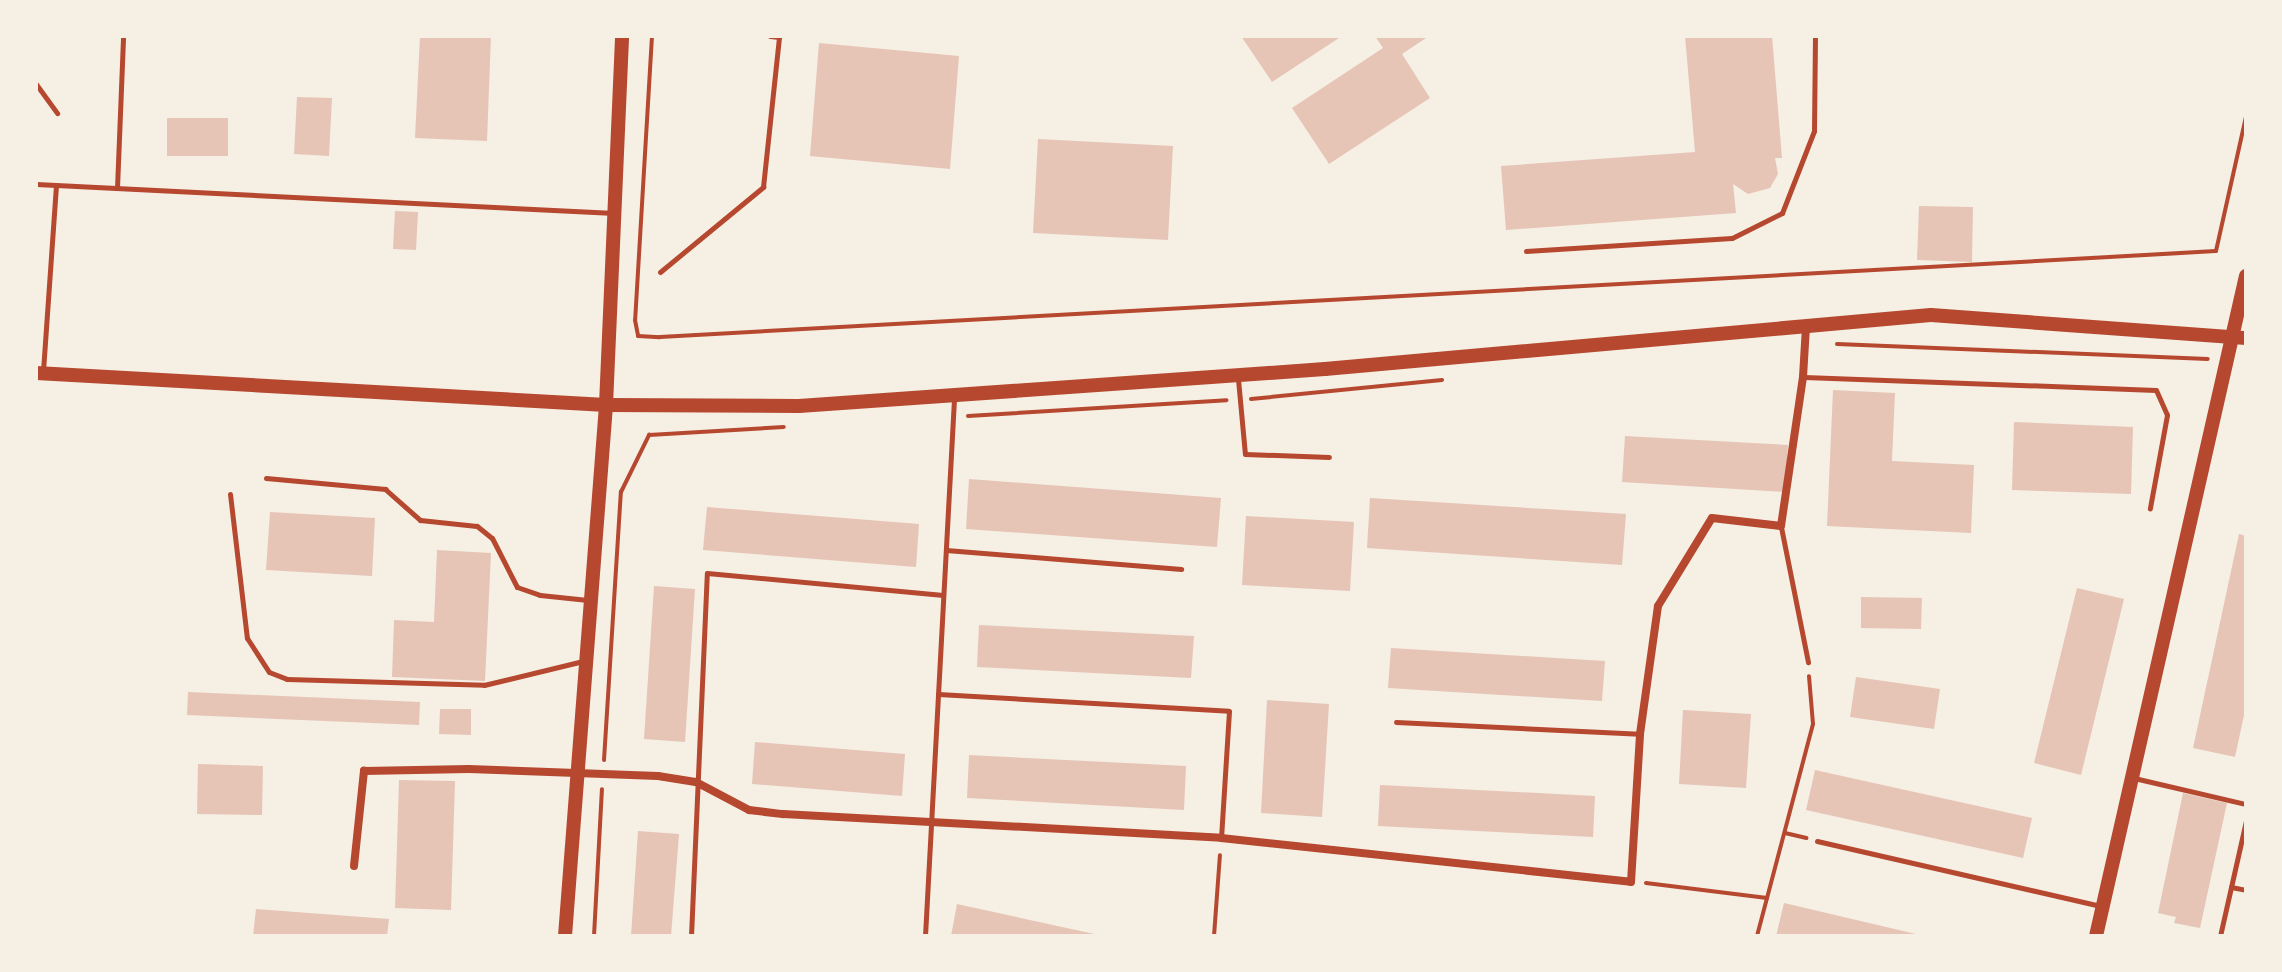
<!DOCTYPE html>
<html>
<head>
<meta charset="utf-8">
<style>
	body { margin:0 }
	#map { position:relative; width:2282px; height:972px; overflow:hidden; background:#f6efe4; font-family:"Open Sans",sans-serif }
	div>[style] { position:absolute }
	[style*='--x'] { left:calc(var(--x)*1px); top:calc(var(--y)*1px); width:calc(var(--w)*1px); rotate:calc(var(--a)*1deg) }
	.building>* { inset:0; background:#e6c5b7 }
	.path>* { height:4px; margin:-2px; padding:0 2px; transform-origin:2px; border-radius:2px; background:#b5482f }
	.service>* { height:5px; margin:-2.5px; padding:0 2.5px; transform-origin:2.5px; border-radius:2.5px; background:#b5482f }
	.minor>* { height:8px; margin:-4px; padding:0 4px; transform-origin:4px; border-radius:4px; background:#b5482f }
	.tertiary>* { height:14px; margin:-7px; padding:0 7px; transform-origin:7px; border-radius:7px; background:#b5482f }
	.secondary>* { height:14px; margin:-7px; padding:0 7px; transform-origin:7px; border-radius:7px; background:#b5482f }
	span { translate:-50% -50%; white-space:nowrap; text-align:center; line-height:1.15; -webkit-text-stroke:6px #f6efe4; paint-order:stroke }
	.frame { position:absolute; inset:0; border:38px solid #f6efe4; pointer-events:none }
</style>
</head>
<body>
<div id="map">
	<div class="building">
		<div style="clip-path:polygon(420px 36px,491px 36px,487px 141px,415px 138px)"></div>
		<div style="clip-path:polygon(1241px 36px,1342px 36px,1272px 82px)"></div>
		<div style="clip-path:polygon(1375px 36px,1429px 36px,1402px 54px,1430px 98px,1329px 164px,1292px 108px,1383px 48px)"></div>
		<div style="clip-path:polygon(1685px 36px,1772px 36px,1782px 158px,1775px 158px,1778px 174px,1770px 188px,1748px 194px,1733px 184px,1736px 213px,1506px 230px,1501px 166px,1695px 152px)"></div>
		<div style="clip-path:polygon(819px 43px,959px 56px,950px 169px,810px 156px)"></div>
		<div style="clip-path:polygon(297px 97px,332px 98px,329px 156px,294px 154px)"></div>
		<div style="clip-path:polygon(167px 118px,228px 118px,228px 156px,167px 156px)"></div>
		<div style="clip-path:polygon(1038px 139px,1173px 146px,1168px 240px,1033px 233px)"></div>
		<div style="clip-path:polygon(1919px 206px,1973px 207px,1972px 262px,1917px 260px)"></div>
		<div style="clip-path:polygon(395px 211px,418px 212px,416px 250px,393px 249px)"></div>
		<div style="clip-path:polygon(1833px 390px,1895px 393px,1892px 461px,1974px 465px,1971px 533px,1827px 526px)"></div>
		<div style="clip-path:polygon(2014px 422px,2133px 427px,2131px 494px,2012px 490px)"></div>
		<div style="clip-path:polygon(1625px 436px,1788px 445px,1785px 492px,1622px 482px)"></div>
		<div style="clip-path:polygon(969px 479px,1221px 498px,1217px 547px,966px 529px)"></div>
		<div style="clip-path:polygon(1370px 498px,1626px 514px,1622px 565px,1367px 548px)"></div>
		<div style="clip-path:polygon(707px 507px,919px 524px,916px 567px,703px 550px)"></div>
		<div style="clip-path:polygon(270px 512px,375px 518px,372px 576px,266px 570px)"></div>
		<div style="clip-path:polygon(1246px 516px,1354px 522px,1350px 591px,1242px 585px)"></div>
		<div style="clip-path:polygon(2239px 534px,2246px 536px,2246px 706px,2235px 757px,2193px 748px)"></div>
		<div style="clip-path:polygon(437px 550px,491px 553px,485px 681px,392px 677px,394px 620px,434px 622px)"></div>
		<div style="clip-path:polygon(654px 586px,695px 589px,685px 742px,644px 739px)"></div>
		<div style="clip-path:polygon(2077px 588px,2124px 599px,2081px 775px,2034px 763px)"></div>
		<div style="clip-path:polygon(1861px 597px,1922px 598px,1921px 629px,1861px 628px)"></div>
		<div style="clip-path:polygon(979px 625px,1194px 636px,1191px 678px,977px 667px)"></div>
		<div style="clip-path:polygon(1391px 648px,1605px 661px,1602px 701px,1388px 688px)"></div>
		<div style="clip-path:polygon(1856px 677px,1940px 689px,1934px 729px,1850px 717px)"></div>
		<div style="clip-path:polygon(188px 692px,420px 702px,419px 725px,187px 715px)"></div>
		<div style="clip-path:polygon(1267px 700px,1329px 704px,1322px 817px,1261px 813px)"></div>
		<div style="clip-path:polygon(440px 709px,471px 709px,471px 735px,439px 734px)"></div>
		<div style="clip-path:polygon(1683px 710px,1751px 714px,1746px 788px,1679px 784px)"></div>
		<div style="clip-path:polygon(755px 742px,905px 754px,902px 796px,752px 784px)"></div>
		<div style="clip-path:polygon(969px 755px,1186px 766px,1184px 810px,967px 798px)"></div>
		<div style="clip-path:polygon(198px 764px,263px 766px,262px 815px,197px 814px)"></div>
		<div style="clip-path:polygon(1815px 770px,2032px 818px,2023px 858px,1806px 810px)"></div>
		<div style="clip-path:polygon(399px 780px,455px 781px,451px 910px,395px 908px)"></div>
		<div style="clip-path:polygon(1380px 785px,1595px 796px,1593px 837px,1378px 826px)"></div>
		<div style="clip-path:polygon(2183px 793px,2227px 803px,2200px 928px,2174px 923px,2176px 917px,2158px 913px)"></div>
		<div style="clip-path:polygon(638px 831px,679px 834px,671px 936px,631px 936px)"></div>
		<div style="clip-path:polygon(1784px 903px,1920px 935px,1920px 936px,1776px 936px)"></div>
		<div style="clip-path:polygon(957px 904px,1099px 935px,1099px 936px,951px 936px)"></div>
		<div style="clip-path:polygon(256px 909px,389px 919px,387px 936px,253px 936px)"></div>
	</div>
	<div class="path">
		<div style="--x:652;--y:36;--w:285;--a:93.4"></div>
		<div style="--x:635;--y:320;--w:16;--a:79"></div>
		<div style="--x:638;--y:336;--w:22;--a:3"></div>
		<div style="--x:660;--y:337;--w:1558;--a:-3.16"></div>
		<div style="--x:2216;--y:251;--w:137;--a:-77.4"></div>
		<div style="--x:1837;--y:344;--w:371;--a:2.3"></div>
		<div style="--x:1251;--y:399;--w:192;--a:-5.7"></div>
		<div style="--x:968;--y:416;--w:259;--a:-3.5"></div>
		<div style="--x:604;--y:760;--w:269;--a:-86.4"></div>
		<div style="--x:621;--y:492;--w:64;--a:-63.8"></div>
		<div style="--x:649;--y:435;--w:135;--a:-3.4"></div>
		<div style="--x:1785;--y:833;--w:22;--a:13"></div>
		<div style="--x:1646;--y:883;--w:122;--a:7.1"></div>
		<div style="--x:594;--y:936;--w:147;--a:-86.9"></div>
		<div style="--x:1214;--y:936;--w:81;--a:-85.8"></div>
		<div style="--x:1757;--y:936;--w:219;--a:-75.2"></div>
		<div style="--x:1813;--y:724;--w:48;--a:-94.8"></div>
	</div>
	<div class="service">
		<div style="--x:36;--y:84;--w:36;--a:54"></div>
		<div style="--x:36;--y:184;--w:20;--a:3"></div>
		<div style="--x:56;--y:185;--w:187;--a:94"></div>
		<div style="--x:56;--y:185;--w:559;--a:2.87"></div>
		<div style="--x:117;--y:188;--w:152;--a:-87.7"></div>
		<div style="--x:1526;--y:251;--w:206;--a:-3.6"></div>
		<div style="--x:1732;--y:238;--w:56;--a:-26.6"></div>
		<div style="--x:1782;--y:213;--w:88;--a:-68.7"></div>
		<div style="--x:1814;--y:131;--w:95;--a:-89.4"></div>
		<div style="--x:660;--y:272;--w:134;--a:-39.5"></div>
		<div style="--x:763;--y:187;--w:151;--a:-83.9"></div>
		<div style="--x:779;--y:37;--w:9;--a:-174"></div>
		<div style="--x:1804;--y:377;--w:352;--a:2.1"></div>
		<div style="--x:2156;--y:390;--w:27;--a:66"></div>
		<div style="--x:2167;--y:415;--w:95;--a:100.4"></div>
		<div style="--x:1238;--y:379;--w:75;--a:84.7"></div>
		<div style="--x:1245;--y:454;--w:84;--a:2"></div>
		<div style="--x:266;--y:478;--w:120;--a:5.3"></div>
		<div style="--x:385;--y:489;--w:47;--a:41.5"></div>
		<div style="--x:420;--y:520;--w:57;--a:6"></div>
		<div style="--x:477;--y:526;--w:19;--a:39"></div>
		<div style="--x:492;--y:538;--w:55;--a:63"></div>
		<div style="--x:517;--y:587;--w:24;--a:19"></div>
		<div style="--x:540;--y:595;--w:48;--a:5.9"></div>
		<div style="--x:230;--y:494;--w:145;--a:83.3"></div>
		<div style="--x:247;--y:638;--w:40;--a:57.1"></div>
		<div style="--x:269;--y:672;--w:19;--a:21"></div>
		<div style="--x:287;--y:679;--w:197;--a:1.7"></div>
		<div style="--x:484;--y:685;--w:102;--a:-13.6"></div>
		<div style="--x:1781;--y:527;--w:138;--a:78.7"></div>
		<div style="--x:946;--y:550;--w:236;--a:4.6"></div>
		<div style="--x:938;--y:694;--w:291;--a:3.3"></div>
		<div style="--x:1229;--y:711;--w:127;--a:93.6"></div>
		<div style="--x:1396;--y:722;--w:243;--a:2.8"></div>
		<div style="--x:2134;--y:778;--w:115;--a:13.1"></div>
		<div style="--x:1817;--y:841;--w:291;--a:12.9"></div>
		<div style="--x:2231;--y:887;--w:15;--a:11"></div>
		<div style="--x:691;--y:936;--w:363;--a:-87.5"></div>
		<div style="--x:707;--y:573;--w:237;--a:5.3"></div>
		<div style="--x:925;--y:936;--w:539;--a:-86.91"></div>
		<div style="--x:2220;--y:936;--w:118;--a:-77.3"></div>
	</div>
	<div class="minor">
		<div style="--x:354;--y:866;--w:96;--a:-84"></div>
		<div style="--x:364;--y:771;--w:105;--a:-1.1"></div>
		<div style="--x:469;--y:769;--w:189;--a:2.1"></div>
		<div style="--x:658;--y:776;--w:38;--a:9"></div>
		<div style="--x:696;--y:782;--w:60;--a:27.8"></div>
		<div style="--x:749;--y:810;--w:34;--a:7"></div>
		<div style="--x:783;--y:814;--w:439;--a:3.1"></div>
		<div style="--x:1221;--y:838;--w:412;--a:6.1"></div>
		<div style="--x:1631;--y:882;--w:148;--a:-86.5"></div>
		<div style="--x:1640;--y:734;--w:129;--a:-82"></div>
		<div style="--x:1658;--y:606;--w:103;--a:-58.5"></div>
		<div style="--x:1712;--y:518;--w:69;--a:6.6"></div>
		<div style="--x:1781;--y:526;--w:151;--a:-81.6"></div>
		<div style="--x:1803;--y:377;--w:51;--a:-86.6"></div>
	</div>
	<div class="tertiary">
		<div style="--x:565;--y:936;--w:533;--a:-85.58"></div>
		<div style="--x:606;--y:405;--w:369;--a:-87.5"></div>
		<div style="--x:2096;--y:936;--w:677;--a:-77.2"></div>
	</div>
	<div class="secondary">
		<div style="--x:36;--y:373;--w:571;--a:3.21"></div>
		<div style="--x:606;--y:405;--w:193;--a:0.3"></div>
		<div style="--x:799;--y:406;--w:527;--a:-4.02"></div>
		<div style="--x:1325;--y:369;--w:608;--a:-5.09"></div>
		<div style="--x:1931;--y:315;--w:316;--a:4.2"></div>
	</div>
	<div class="frame"></div>
</div>
</body>
</html>
